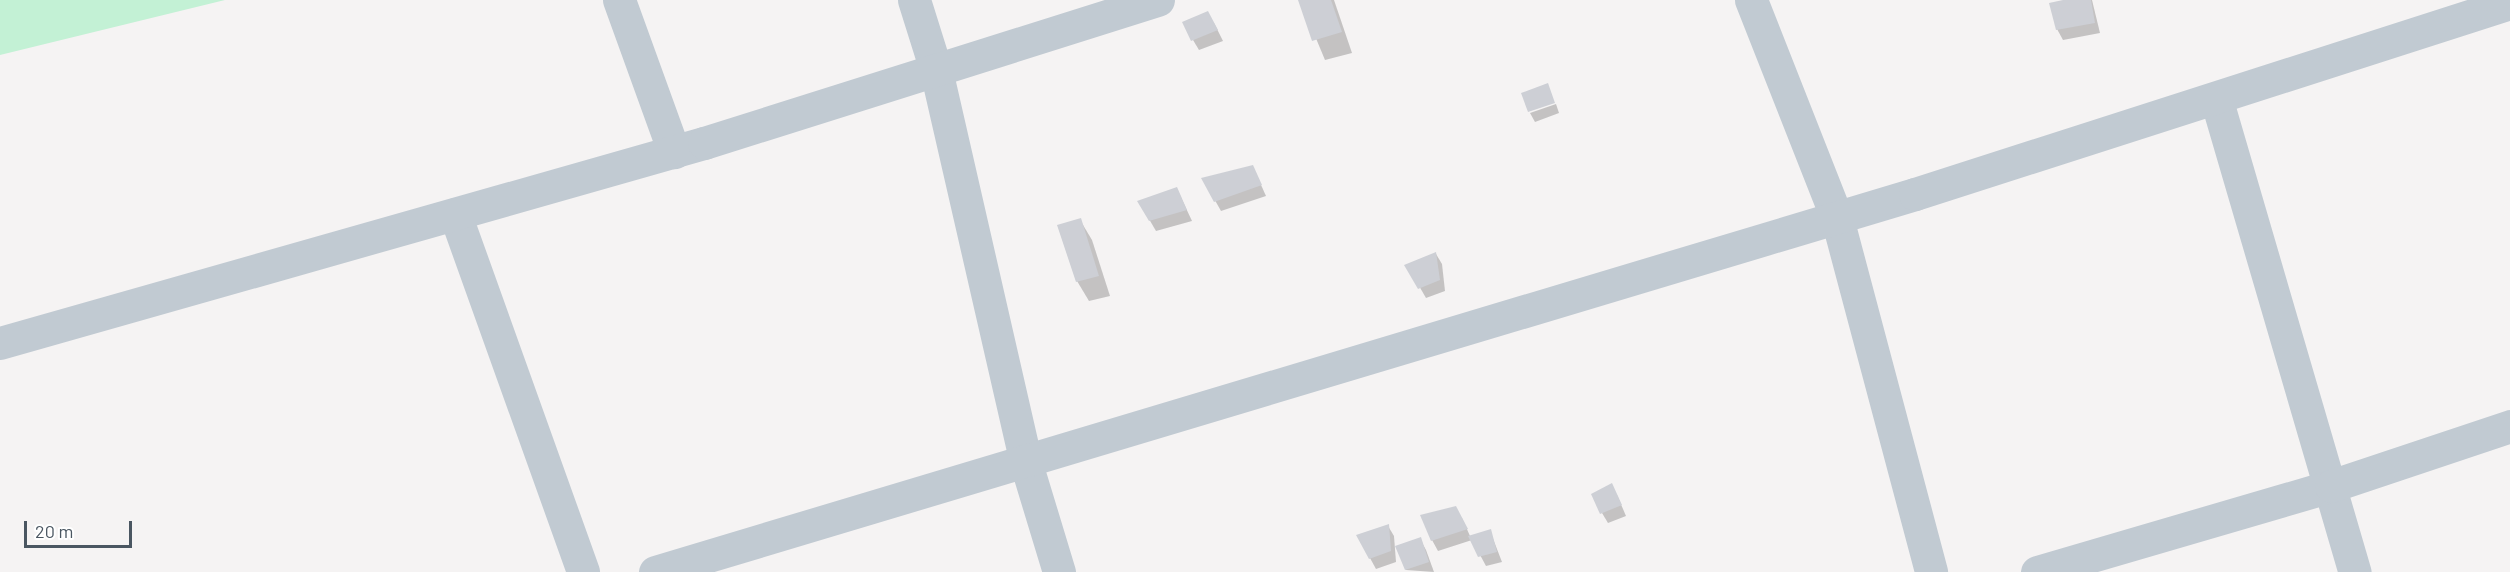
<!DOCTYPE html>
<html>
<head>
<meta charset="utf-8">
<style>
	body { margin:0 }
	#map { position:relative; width:2510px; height:572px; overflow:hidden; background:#f5f3f3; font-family:Barlow,sans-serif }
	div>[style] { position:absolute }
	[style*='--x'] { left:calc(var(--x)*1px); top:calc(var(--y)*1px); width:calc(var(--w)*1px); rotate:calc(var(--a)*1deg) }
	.green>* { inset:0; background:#c3f1d5 }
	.shadow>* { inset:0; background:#0003 }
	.building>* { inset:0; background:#cdcfd5 }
	.minor>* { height:33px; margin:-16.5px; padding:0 16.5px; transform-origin:16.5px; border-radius:16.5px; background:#c1cad2 }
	span { translate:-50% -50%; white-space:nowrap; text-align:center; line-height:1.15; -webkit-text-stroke:4.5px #fff; paint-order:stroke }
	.scale { position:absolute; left:24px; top:521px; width:108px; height:27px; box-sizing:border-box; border:3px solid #4a5661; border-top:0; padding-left:8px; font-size:18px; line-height:21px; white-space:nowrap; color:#4a5661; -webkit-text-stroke:4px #fff; paint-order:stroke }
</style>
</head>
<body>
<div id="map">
	<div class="green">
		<div style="clip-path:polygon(0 0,225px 0,0 55px)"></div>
	</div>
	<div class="shadow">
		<div style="clip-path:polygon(1300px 0,1334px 0,1352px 53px,1325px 60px)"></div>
		<div style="clip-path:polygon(2069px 0,2092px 0,2100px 33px,2063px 40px,2057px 29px)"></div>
		<div style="clip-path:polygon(1214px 23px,1223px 41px,1199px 50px,1193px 40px)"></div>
		<div style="clip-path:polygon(1556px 104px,1559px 113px,1535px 122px,1530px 113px)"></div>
		<div style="clip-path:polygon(1253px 167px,1266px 196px,1221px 211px,1203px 179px)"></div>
		<div style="clip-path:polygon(1177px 189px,1192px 221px,1156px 231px,1139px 202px)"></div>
		<div style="clip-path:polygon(1080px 220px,1092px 240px,1110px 296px,1089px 301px,1077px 281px)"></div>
		<div style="clip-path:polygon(1436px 254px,1442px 264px,1445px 291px,1426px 298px,1407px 265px)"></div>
		<div style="clip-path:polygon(1617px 495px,1626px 516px,1608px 523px,1602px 513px)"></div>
		<div style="clip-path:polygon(1462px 518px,1470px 536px,1490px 531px,1502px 562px,1486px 566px,1472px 540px,1438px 551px,1432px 540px)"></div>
		<div style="clip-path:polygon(1388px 526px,1394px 536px,1396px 562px,1376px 569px,1358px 536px)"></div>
		<div style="clip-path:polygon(1420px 539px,1426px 550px,1434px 572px,1406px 570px,1397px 547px)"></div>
	</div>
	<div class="building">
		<div style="clip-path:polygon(1298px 0,1331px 0,1342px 32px,1312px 41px)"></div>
		<div style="clip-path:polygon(2063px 0,2091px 0,2095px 23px,2056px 30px,2049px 3px)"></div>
		<div style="clip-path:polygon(1208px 11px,1218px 30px,1191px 41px,1182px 22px)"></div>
		<div style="clip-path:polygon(1548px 83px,1555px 103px,1528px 112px,1521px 93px)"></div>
		<div style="clip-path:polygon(1253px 165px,1262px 185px,1214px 202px,1201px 178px)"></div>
		<div style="clip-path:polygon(1177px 187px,1187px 210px,1149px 221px,1137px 201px)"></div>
		<div style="clip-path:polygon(1081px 218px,1099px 276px,1076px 282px,1057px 225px)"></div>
		<div style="clip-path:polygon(1436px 252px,1440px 280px,1418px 289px,1404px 265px)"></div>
		<div style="clip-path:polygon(1612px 483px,1622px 505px,1600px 514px,1591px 494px)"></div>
		<div style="clip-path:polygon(1456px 506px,1468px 529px,1431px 541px,1420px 515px)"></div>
		<div style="clip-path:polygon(1389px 524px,1391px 551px,1369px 559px,1356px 535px)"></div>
		<div style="clip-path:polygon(1491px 529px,1497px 552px,1478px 557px,1468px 536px)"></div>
		<div style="clip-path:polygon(1421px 537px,1429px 562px,1405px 570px,1395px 546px)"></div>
	</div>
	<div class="minor">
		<div style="--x:619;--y:0;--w:162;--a:70.1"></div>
		<div style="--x:914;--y:0;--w:73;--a:72.6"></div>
		<div style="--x:936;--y:70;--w:400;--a:77.1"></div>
		<div style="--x:1025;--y:460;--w:117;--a:73.1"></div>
		<div style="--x:1751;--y:0;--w:234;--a:68.5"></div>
		<div style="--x:1837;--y:218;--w:366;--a:75.1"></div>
		<div style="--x:2216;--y:98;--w:494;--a:73.7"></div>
		<div style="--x:455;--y:214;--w:380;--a:70.3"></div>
		<div style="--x:0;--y:343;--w:732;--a:-15.86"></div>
		<div style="--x:704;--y:143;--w:476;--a:-17.5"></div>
		<div style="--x:655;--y:572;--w:1315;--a:-16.7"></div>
		<div style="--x:1915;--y:194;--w:625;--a:-17.8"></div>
		<div style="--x:2037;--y:572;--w:306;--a:-16.3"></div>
		<div style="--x:2331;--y:486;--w:189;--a:-18.5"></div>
	</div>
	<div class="scale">20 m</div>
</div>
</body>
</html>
